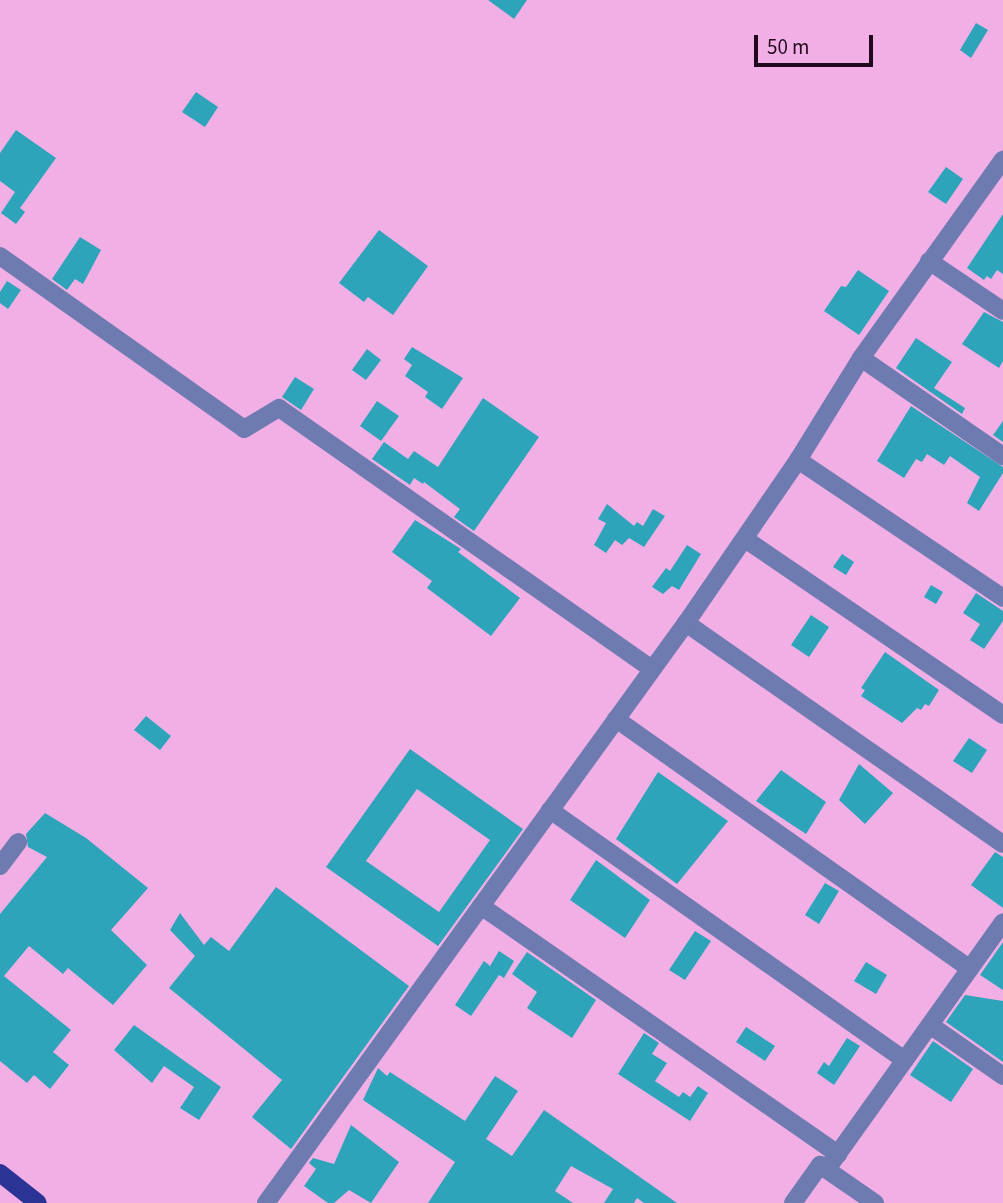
<!DOCTYPE html>
<html>
<head>
<meta charset="utf-8">
<style>
	body { margin:0 }
	#map { position:relative; width:1003px; height:1203px; overflow:hidden; background:#f2afe6; font-family:"Source Sans 3",sans-serif }
	div>[style] { position:absolute }
	[style*='--x'] { left:calc(var(--x)*1px); top:calc(var(--y)*1px); width:calc(var(--w)*1px); rotate:calc(var(--a)*1deg) }
	.building>* { inset:0; background:#2da4ba }
	.minor>* { height:18px; margin:-9px; padding:0 9px; transform-origin:9px; border-radius:9px; background:#6d7bb1 }
	.major>* { height:18px; margin:-9px; padding:0 9px; transform-origin:9px; border-radius:9px; background:#2b3395 }
	span { translate:-50% -50%; white-space:nowrap; text-align:center; line-height:1.15; -webkit-text-stroke:7px #f2afe6; paint-order:stroke }
	.scale { position:absolute; left:754px; top:35px; width:119px; height:32px; box-sizing:border-box; border:4px solid #20081d; border-top:0; padding-left:9px; font-size:21px; line-height:24px; white-space:nowrap; color:#20081d; -webkit-text-stroke:5px #f2afe6; paint-order:stroke }
</style>
</head>
<body>
<div id="map">
	<div class="building">
		<div style="clip-path:polygon(488px 0,527px 0,514px 19px)"></div>
		<div style="clip-path:polygon(976px 23px,988px 30px,971px 58px,960px 50px)"></div>
		<div style="clip-path:polygon(196px 92px,218px 107px,205px 127px,182px 112px)"></div>
		<div style="clip-path:polygon(16px 130px,56px 158px,20px 208px,25px 212px,16px 224px,1px 213px,15px 192px,0 181px,0 153px)"></div>
		<div style="clip-path:polygon(946px 167px,963px 179px,946px 204px,928px 192px)"></div>
		<div style="clip-path:polygon(1003px 214px,1003px 274px,997px 270px,991px 279px,987px 276px,984px 280px,967px 268px)"></div>
		<div style="clip-path:polygon(379px 230px,428px 266px,393px 315px,368px 297px,364px 302px,339px 283px)"></div>
		<div style="clip-path:polygon(80px 237px,101px 250px,83px 284px,75px 279px,67px 290px,52px 279px)"></div>
		<div style="clip-path:polygon(858px 270px,889px 291px,859px 335px,824px 311px,841px 286px,846px 287px)"></div>
		<div style="clip-path:polygon(7px 281px,21px 290px,8px 309px,0 303px,0 292px)"></div>
		<div style="clip-path:polygon(984px 312px,1003px 322px,1003px 361px,999px 368px,962px 344px)"></div>
		<div style="clip-path:polygon(916px 338px,952px 362px,934px 388px,965px 408px,962px 414px,896px 368px)"></div>
		<div style="clip-path:polygon(412px 347px,463px 378px,442px 409px,425px 397px,428px 392px,405px 376px,412px 365px,404px 359px)"></div>
		<div style="clip-path:polygon(367px 349px,381px 360px,366px 380px,352px 370px)"></div>
		<div style="clip-path:polygon(295px 377px,314px 389px,301px 410px,282px 397px)"></div>
		<div style="clip-path:polygon(483px 398px,539px 437px,474px 531px,454px 517px,460px 509px,424px 482px,423px 484px,414px 478px,410px 485px,372px 459px,384px 442px,408px 459px,414px 451px,438px 467px)"></div>
		<div style="clip-path:polygon(377px 401px,399px 416px,381px 441px,360px 426px)"></div>
		<div style="clip-path:polygon(911px 406px,1003px 467px,1003px 473px,979px 511px,967px 503px,980px 477px,950px 456px,944px 465px,927px 454px,922px 462px,916px 459px,904px 478px,877px 461px)"></div>
		<div style="clip-path:polygon(1003px 421px,1003px 442px,993px 435px)"></div>
		<div style="clip-path:polygon(607px 504px,634px 526px,637px 522px,643px 526px,653px 509px,665px 516px,644px 547px,629px 538px,622px 545px,615px 540px,606px 553px,594px 545px,606px 523px,598px 519px)"></div>
		<div style="clip-path:polygon(415px 520px,461px 549px,458px 552px,520px 598px,491px 636px,427px 588px,432px 581px,392px 552px)"></div>
		<div style="clip-path:polygon(687px 545px,701px 554px,679px 590px,672px 586px,663px 594px,652px 587px,666px 568px,670px 571px)"></div>
		<div style="clip-path:polygon(842px 554px,854px 562px,846px 575px,833px 567px)"></div>
		<div style="clip-path:polygon(931px 585px,943px 592px,936px 604px,924px 597px)"></div>
		<div style="clip-path:polygon(976px 593px,1003px 611px,1003px 621px,984px 649px,970px 640px,980px 624px,963px 613px)"></div>
		<div style="clip-path:polygon(811px 615px,829px 627px,809px 657px,791px 645px)"></div>
		<div style="clip-path:polygon(885px 652px,939px 690px,929px 706px,925px 704px,921px 710px,917px 708px,902px 723px,861px 696px,865px 690px,861px 688px)"></div>
		<div style="clip-path:polygon(146px 716px,171px 736px,160px 750px,134px 730px)"></div>
		<div style="clip-path:polygon(969px 738px,987px 750px,972px 773px,953px 761px)"></div>
		<div style="clip-path:polygon(evenodd,410px 749px,523px 829px,438px 946px,326px 867px,410px 749px,417px 789px,490px 840px,439px 912px,366px 861px,417px 789px)"></div>
		<div style="clip-path:polygon(859px 764px,893px 793px,865px 824px,839px 800px)"></div>
		<div style="clip-path:polygon(781px 770px,826px 802px,806px 834px,756px 801px)"></div>
		<div style="clip-path:polygon(658px 772px,728px 821px,677px 884px,616px 839px)"></div>
		<div style="clip-path:polygon(45px 813px,86px 838px,148px 888px,111px 930px,147px 965px,113px 1005px,68px 968px,63px 974px,29px 946px,4px 976px,71px 1030px,53px 1052px,69px 1065px,50px 1089px,34px 1075px,27px 1083px,0 1061px,0 914px,47px 857px,28px 847px,26px 834px)"></div>
		<div style="clip-path:polygon(995px 852px,1003px 857px,1003px 908px,971px 885px)"></div>
		<div style="clip-path:polygon(596px 860px,650px 900px,625px 938px,570px 900px)"></div>
		<div style="clip-path:polygon(825px 883px,839px 891px,819px 924px,805px 915px)"></div>
		<div style="clip-path:polygon(276px 887px,409px 986px,291px 1149px,252px 1117px,282px 1080px,169px 988px,195px 956px,170px 930px,180px 913px,204px 945px,211px 937px,229px 951px)"></div>
		<div style="clip-path:polygon(695px 931px,711px 941px,685px 980px,669px 970px)"></div>
		<div style="clip-path:polygon(1003px 942px,1003px 990px,980px 975px)"></div>
		<div style="clip-path:polygon(499px 951px,514px 961px,504px 978px,499px 975px,471px 1016px,455px 1005px,484px 961px,490px 966px)"></div>
		<div style="clip-path:polygon(527px 952px,596px 1000px,572px 1038px,527px 1008px,537px 992px,512px 974px)"></div>
		<div style="clip-path:polygon(866px 962px,887px 975px,876px 994px,854px 981px)"></div>
		<div style="clip-path:polygon(965px 995px,1003px 1001px,1003px 1062px,946px 1022px)"></div>
		<div style="clip-path:polygon(134px 1025px,221px 1087px,199px 1120px,180px 1108px,194px 1087px,164px 1066px,152px 1083px,114px 1050px)"></div>
		<div style="clip-path:polygon(746px 1027px,775px 1046px,765px 1061px,736px 1042px)"></div>
		<div style="clip-path:polygon(644px 1033px,659px 1043px,652px 1054px,667px 1063px,655px 1081px,679px 1097px,683px 1092px,690px 1097px,698px 1086px,708px 1093px,690px 1121px,618px 1074px)"></div>
		<div style="clip-path:polygon(847px 1038px,860px 1046px,834px 1085px,817px 1073px,824px 1062px,829px 1066px)"></div>
		<div style="clip-path:polygon(933px 1041px,973px 1069px,951px 1102px,910px 1075px)"></div>
		<div style="clip-path:polygon(378px 1068px,387px 1076px,390px 1072px,465px 1121px,495px 1076px,518px 1091px,486px 1139px,512px 1156px,544px 1110px,677px 1203px,644px 1203px,637px 1198px,634px 1203px,604px 1203px,613px 1189px,571px 1166px,555px 1191px,573px 1203px,428px 1203px,455px 1162px,363px 1100px)"></div>
		<div style="clip-path:polygon(351px 1125px,399px 1162px,371px 1203px,349px 1190px,334px 1203px,328px 1203px,304px 1186px,316px 1169px,309px 1163px,313px 1158px,334px 1164px)"></div>
	</div>
	<div class="minor">
		<div style="--x:0;--y:256;--w:299;--a:35.3"></div>
		<div style="--x:244;--y:429;--w:41;--a:-31"></div>
		<div style="--x:279;--y:408;--w:455;--a:35"></div>
		<div style="--x:929;--y:261;--w:89;--a:34"></div>
		<div style="--x:861;--y:358;--w:173;--a:34.6"></div>
		<div style="--x:798;--y:460;--w:247;--a:33.9"></div>
		<div style="--x:745;--y:539;--w:312;--a:34.3"></div>
		<div style="--x:686;--y:623;--w:386;--a:34.9"></div>
		<div style="--x:616;--y:719;--w:433;--a:35.2"></div>
		<div style="--x:550;--y:810;--w:434;--a:35.2"></div>
		<div style="--x:0;--y:866;--w:30;--a:-53"></div>
		<div style="--x:481;--y:906;--w:435;--a:34.8"></div>
		<div style="--x:930;--y:1025;--w:89;--a:34.9"></div>
		<div style="--x:827;--y:1169;--w:303;--a:-54.5"></div>
		<div style="--x:266;--y:1203;--w:716;--a:-54.09"></div>
		<div style="--x:686;--y:623;--w:198;--a:-55.5"></div>
		<div style="--x:798;--y:460;--w:120;--a:-58.3"></div>
		<div style="--x:861;--y:358;--w:244;--a:-54.4"></div>
		<div style="--x:793;--y:1203;--w:47;--a:-54.6"></div>
		<div style="--x:820;--y:1165;--w:67;--a:34.6"></div>
	</div>
	<div class="major">
		<div style="--x:0;--y:1173;--w:48;--a:38.3"></div>
	</div>
	<div class="scale">50 m</div>
</div>
</body>
</html>
